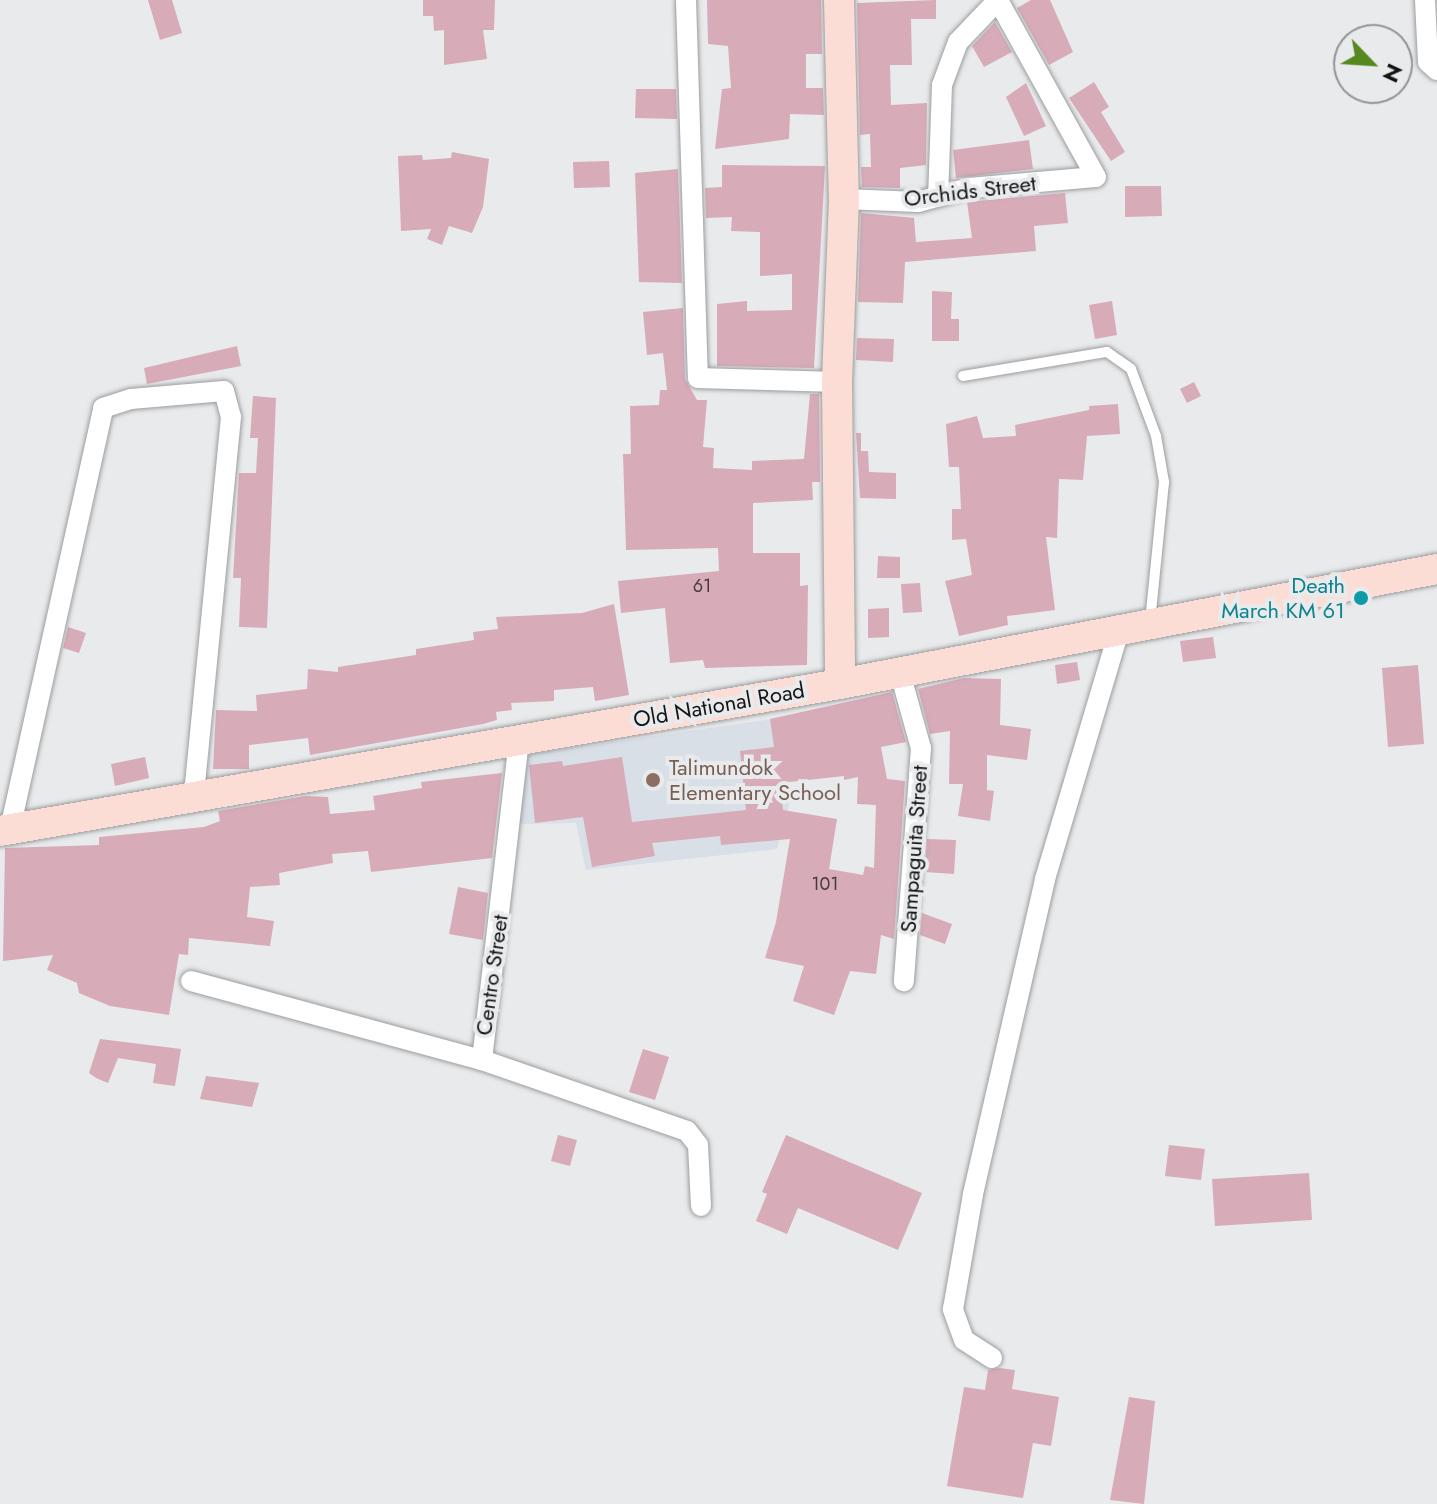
<!DOCTYPE html>
<html>
<head>
<meta charset="utf-8">
<style>
	body { margin:0 }
	#map { position:relative; width:1437px; height:1504px; overflow:hidden; background:#e8eaec; font-family:Jost,sans-serif }
	div>[style] { position:absolute }
	[style*='--x'] { left:calc(var(--x)*1px); top:calc(var(--y)*1px); width:calc(var(--w)*1px); rotate:calc(var(--a)*1deg) }
	.built>* { inset:0; background:#d8dfe7 }
	.building>* { inset:0; background:#d8abb9 }
	.roads { filter:drop-shadow(0 0 2px #9c9d9f) drop-shadow(0 0 2px #9c9d9f) }
	.lane>* { height:10px; margin:-5px; padding:0 5px; transform-origin:5px; border-radius:5px; background:#fff }
	.street>* { height:20px; margin:-10px; padding:0 10px; transform-origin:10px; border-radius:10px; background:#fff }
	.secondary>* { height:30px; margin:-15px; padding:0 15px; transform-origin:15px; border-radius:15px; background:#fcddd6 }
	.dots>* { width:22px; height:22px; translate:-50% -50%; box-sizing:border-box; border:4px solid #e8eaec; border-radius:50% }
	span { translate:-50% -50%; white-space:nowrap; text-align:center; line-height:1.15; -webkit-text-stroke:8px #e8eaec; paint-order:stroke }
	.number-label { font-size:18px; color:#453a3e }
	.number-label span { -webkit-text-stroke-width:0 }
	.street-label { font-size:22px; color:#141415 }
	.culture-label { font-size:22px; color:#0d838f }
	.right { translate:-100% -50%; text-align:right }
	.education-label { font-size:22px; color:#785e54 }
	.left { translate:0 -50%; text-align:left }
	.north { position:absolute; left:1333px; top:24px; width:80px; height:80px; box-sizing:border-box; background:#e8eaec; border:2px solid #939496; border-radius:50%; rotate:115deg; font-size:22px; font-weight:700; line-height:32px; text-align:center; color:#141415 }
	.north::after { content:''; display:block; margin:auto; width:28px; height:36px; background:#55881e; clip-path:polygon(50% 0,100% 100%,50% 72%,0 100%) }
</style>
</head>
<body>
<div id="map">
	<div class="built">
		<div style="clip-path:polygon(773px 719px,789px 805px,777px 849px,586px 870px,576px 823px,517px 824px,523px 755px)"></div>
	</div>
	<div class="building">
		<div style="clip-path:polygon(148px 0,172px 0,182px 33px,160px 40px)"></div>
		<div style="clip-path:polygon(423px 0,495px 0,494px 30px,483px 30px,487px 59px,444px 65px,444px 30px,434px 31px,433px 16px,423px 16px)"></div>
		<div style="clip-path:polygon(707px 0,821px 0,822px 54px,806px 54px,806px 88px,823px 88px,824px 115px,790px 114px,789px 139px,715px 149px,722px 89px,731px 88px,728px 46px,708px 44px)"></div>
		<div style="clip-path:polygon(936px 0,936px 19px,911px 19px,912px 65px,890px 65px,891px 105px,927px 103px,926px 165px,900px 168px,900px 188px,862px 187px,861px 167px,871px 167px,870px 134px,860px 135px,857px 3px)"></div>
		<div style="clip-path:polygon(1031px 0,1050px 0,1073px 52px,1049px 65px,1017px 8px)"></div>
		<div style="clip-path:polygon(995px 22px,1012px 52px,984px 67px,972px 46px)"></div>
		<div style="clip-path:polygon(1094px 82px,1109px 107px,1101px 112px,1125px 152px,1111px 161px,1069px 98px)"></div>
		<div style="clip-path:polygon(1026px 83px,1046px 126px,1024px 136px,1006px 97px)"></div>
		<div style="clip-path:polygon(636px 89px,676px 89px,677px 119px,635px 118px)"></div>
		<div style="clip-path:polygon(1029px 140px,1033px 169px,956px 178px,953px 150px)"></div>
		<div style="clip-path:polygon(452px 152px,489px 159px,483px 207px,472px 233px,449px 226px,442px 245px,427px 239px,431px 229px,401px 231px,398px 156px,422px 155px,423px 160px,451px 158px)"></div>
		<div style="clip-path:polygon(609px 161px,610px 187px,574px 188px,573px 162px)"></div>
		<div style="clip-path:polygon(722px 165px,825px 166px,814px 368px,717px 366px,717px 304px,747px 301px,747px 311px,792px 310px,792px 274px,760px 276px,760px 232px,731px 231px,732px 217px,706px 218px,705px 188px,722px 187px)"></div>
		<div style="clip-path:polygon(678px 169px,682px 283px,639px 282px,635px 173px)"></div>
		<div style="clip-path:polygon(1125px 186px,1161px 186px,1162px 216px,1125px 217px)"></div>
		<div style="clip-path:polygon(1065px 193px,1068px 223px,1034px 226px,1036px 251px,905px 262px,903px 303px,858px 302px,861px 213px,914px 218px,916px 242px,972px 238px,967px 202px)"></div>
		<div style="clip-path:polygon(932px 291px,952px 292px,951px 319px,959px 319px,959px 341px,932px 341px)"></div>
		<div style="clip-path:polygon(1112px 301px,1117px 335px,1095px 339px,1089px 305px)"></div>
		<div style="clip-path:polygon(683px 308px,685px 379px,697px 400px,707px 400px,703px 447px,714px 448px,713px 468px,752px 470px,752px 461px,804px 459px,810px 394px,819px 394px,820px 482px,812px 482px,813px 500px,753px 503px,753px 553px,800px 553px,800px 586px,808px 585px,807px 665px,705px 668px,703px 660px,670px 663px,665px 608px,621px 613px,618px 581px,719px 571px,718px 548px,626px 550px,623px 454px,631px 454px,630px 406px,659px 405px,660px 390px,667px 390px,663px 353px,647px 355px,643px 312px)"></div>
		<div style="clip-path:polygon(857px 338px,894px 339px,893px 362px,856px 360px)"></div>
		<div style="clip-path:polygon(237px 346px,241px 366px,147px 384px,144px 368px)"></div>
		<div style="clip-path:polygon(1194px 382px,1201px 396px,1187px 403px,1180px 389px)"></div>
		<div style="clip-path:polygon(253px 396px,276px 398px,267px 628px,239px 627px,241px 578px,233px 578px,239px 473px,256px 473px,258px 438px,250px 438px)"></div>
		<div style="clip-path:polygon(1118px 404px,1120px 434px,1087px 436px,1083px 480px,1059px 479px,1057px 538px,1046px 537px,1055px 610px,1007px 616px,1008px 625px,959px 636px,945px 581px,972px 575px,966px 539px,952px 540px,952px 509px,961px 509px,959px 467px,949px 467px,946px 424px,977px 416px,983px 438px,1016px 436px,1015px 425px,1089px 410px,1089px 406px)"></div>
		<div style="clip-path:polygon(856px 433px,861px 433px,861px 451px,868px 451px,869px 472px,896px 473px,896px 499px,860px 498px)"></div>
		<div style="clip-path:polygon(878px 556px,900px 557px,900px 578px,877px 578px)"></div>
		<div style="clip-path:polygon(920px 583px,922px 612px,903px 613px,901px 584px)"></div>
		<div style="clip-path:polygon(614px 604px,629px 695px,595px 701px,593px 687px,554px 690px,554px 701px,511px 703px,512px 710px,496px 712px,497px 720px,483px 724px,310px 755px,308px 738px,249px 745px,249px 769px,213px 769px,216px 710px,257px 711px,256px 695px,307px 689px,308px 669px,338px 672px,338px 667px,416px 655px,416px 649px,474px 640px,473px 632px,498px 629px,496px 617px,582px 613px)"></div>
		<div style="clip-path:polygon(889px 608px,889px 637px,868px 638px,868px 609px)"></div>
		<div style="clip-path:polygon(68px 627px,86px 633px,79px 653px,63px 648px)"></div>
		<div style="clip-path:polygon(1213px 637px,1216px 658px,1183px 662px,1180px 641px)"></div>
		<div style="clip-path:polygon(1077px 662px,1080px 680px,1057px 684px,1055px 665px)"></div>
		<div style="clip-path:polygon(1418px 665px,1424px 744px,1388px 747px,1382px 668px)"></div>
		<div style="clip-path:polygon(964px 678px,1001px 679px,1000px 725px,1031px 729px,1027px 760px,987px 755px,987px 790px,994px 791px,990px 821px,958px 816px,963px 784px,949px 784px,950px 731px,930px 734px,918px 689px)"></div>
		<div style="clip-path:polygon(evenodd,892px 692px,906px 742px,881px 747px,887px 779px,905px 781px,894px 939px,881px 935px,876px 974px,850px 971px,834px 1015px,793px 1001px,804px 966px,765px 958px,776px 922px,790px 839px,721px 845px,720px 836px,652px 843px,655px 856px,592px 867px,583px 817px,535px 823px,529px 765px,562px 761px,563px 766px,622px 757px,632px 822px,746px 810px,740px 751px,774px 747px,770px 719px,892px 692px,844px 776px,844px 780px,858px 777px,857px 804px,876px 805px,874px 868px,865px 866px,863px 875px,829px 869px,837px 819px,783px 810px,780px 783px,844px 776px)"></div>
		<div style="clip-path:polygon(145px 757px,149px 778px,115px 786px,111px 764px)"></div>
		<div style="clip-path:polygon(502px 773px,492px 858px,371px 872px,368px 851px,332px 854px,333px 863px,279px 873px,280px 885px,250px 887px,247px 917px,274px 921px,270px 946px,189px 938px,188px 955px,179px 954px,169px 1015px,110px 1006px,79px 993px,77px 983px,47px 970px,53px 955px,3px 961px,5px 848px,99px 845px,99px 837px,204px 827px,220px 821px,218px 811px,306px 796px,328px 797px,330px 814px,375px 810px,373px 796px,422px 788px,421px 782px)"></div>
		<div style="clip-path:polygon(927px 839px,956px 840px,954px 874px,925px 872px)"></div>
		<div style="clip-path:polygon(458px 887px,488px 893px,483px 940px,449px 934px)"></div>
		<div style="clip-path:polygon(922px 913px,952px 924px,945px 944px,920px 935px)"></div>
		<div style="clip-path:polygon(100px 1039px,181px 1049px,175px 1086px,153px 1083px,156px 1064px,118px 1058px,108px 1083px,96px 1078px,89px 1073px)"></div>
		<div style="clip-path:polygon(643px 1049px,669px 1057px,655px 1100px,629px 1092px)"></div>
		<div style="clip-path:polygon(206px 1076px,259px 1083px,252px 1107px,200px 1099px)"></div>
		<div style="clip-path:polygon(558px 1135px,577px 1140px,570px 1166px,551px 1161px)"></div>
		<div style="clip-path:polygon(786px 1135px,922px 1193px,898px 1250px,798px 1208px,787px 1234px,756px 1221px,767px 1194px,762px 1192px)"></div>
		<div style="clip-path:polygon(1169px 1145px,1205px 1149px,1201px 1180px,1165px 1176px)"></div>
		<div style="clip-path:polygon(1309px 1173px,1312px 1220px,1215px 1226px,1212px 1179px)"></div>
		<div style="clip-path:polygon(1000px 1368px,1015px 1370px,1012px 1389px,1059px 1397px,1051px 1446px,1033px 1443px,1023px 1498px,947px 1486px,964px 1387px,985px 1390px,988px 1370px)"></div>
		<div style="clip-path:polygon(1129px 1397px,1155px 1401px,1144px 1504px,1110px 1500px)"></div>
	</div>
	<div class="roads">
		<div class="lane">
			<div style="--x:963;--y:376;--w:146;--a:-9.5"></div>
			<div style="--x:1107;--y:352;--w:29;--a:35"></div>
			<div style="--x:1131;--y:369;--w:72;--a:69.5"></div>
			<div style="--x:1156;--y:436;--w:47;--a:80.1"></div>
			<div style="--x:1164;--y:482;--w:141;--a:95.7"></div>
		</div>
		<div class="street">
			<div style="--x:686;--y:0;--w:378;--a:88.2"></div>
			<div style="--x:698;--y:378;--w:139;--a:1.6"></div>
			<div style="--x:1425;--y:0;--w:62;--a:87.2"></div>
			<div style="--x:1428;--y:62;--w:12;--a:42"></div>
			<div style="--x:844;--y:199;--w:74;--a:2.3"></div>
			<div style="--x:918;--y:202;--w:53;--a:-15.4"></div>
			<div style="--x:969;--y:188;--w:127;--a:-5"></div>
			<div style="--x:1096;--y:177;--w:202;--a:-119"></div>
			<div style="--x:998;--y:0;--w:58;--a:133.6"></div>
			<div style="--x:958;--y:42;--w:46;--a:110.4"></div>
			<div style="--x:942;--y:85;--w:112;--a:92"></div>
			<div style="--x:900;--y:673;--w:78;--a:74.4"></div>
			<div style="--x:921;--y:748;--w:234;--a:94.2"></div>
			<div style="--x:519;--y:740;--w:322;--a:96.6"></div>
			<div style="--x:482;--y:1060;--w:217;--a:19.1"></div>
			<div style="--x:687;--y:1131;--w:18;--a:52"></div>
			<div style="--x:698;--y:1145;--w:61;--a:87.2"></div>
			<div style="--x:10;--y:829;--w:431;--a:-77.5"></div>
			<div style="--x:103;--y:408;--w:29;--a:-18"></div>
			<div style="--x:131;--y:399;--w:93;--a:-4.9"></div>
			<div style="--x:224;--y:391;--w:27;--a:75"></div>
			<div style="--x:231;--y:417;--w:382;--a:95.6"></div>
			<div style="--x:191;--y:981;--w:302;--a:15.2"></div>
			<div style="--x:992;--y:1358;--w:33;--a:-147"></div>
			<div style="--x:964;--y:1340;--w:33;--a:-110"></div>
			<div style="--x:953;--y:1309;--w:117;--a:-80.1"></div>
			<div style="--x:973;--y:1194;--w:323;--a:-77.1"></div>
			<div style="--x:1045;--y:879;--w:260;--a:-73.4"></div>
		</div>
		<div class="secondary">
			<div style="--x:839;--y:0;--w:199;--a:88.6"></div>
			<div style="--x:844;--y:199;--w:183;--a:92.2"></div>
			<div style="--x:837;--y:382;--w:302;--a:89.4"></div>
			<div style="--x:0;--y:831;--w:853;--a:-9.93"></div>
			<div style="--x:840;--y:684;--w:608;--a:-10.9"></div>
		</div>
	</div>
	<div class="dots">
		<div style="left:1361px;top:598px;background:#0f9aa8"></div>
		<div style="left:653px;top:780px;background:#8d6e63"></div>
	</div>
	<div class="number-label">
		<span style="left:702px;top:586px">61</span>
		<span style="left:825px;top:884px">101</span>
	</div>
	<div class="street-label">
		<span style="left:970px;top:191px;rotate:-7deg">Orchids Street</span>
		<span style="left:719px;top:705px;rotate:-10deg">Old National Road</span>
		<span style="left:914px;top:849px;rotate:-86deg">Sampaguita Street</span>
		<span style="left:492px;top:975px;rotate:-82deg">Centro Street</span>
	</div>
	<div class="culture-label">
		<span class="right" style="left:1345px;top:598px">Death<br>March KM 61</span>
	</div>
	<div class="education-label">
		<span class="left" style="left:669px;top:780px">Talimundok<br>Elementary School</span>
	</div>
	<div class="north">N</div>
</div>
</body>
</html>
